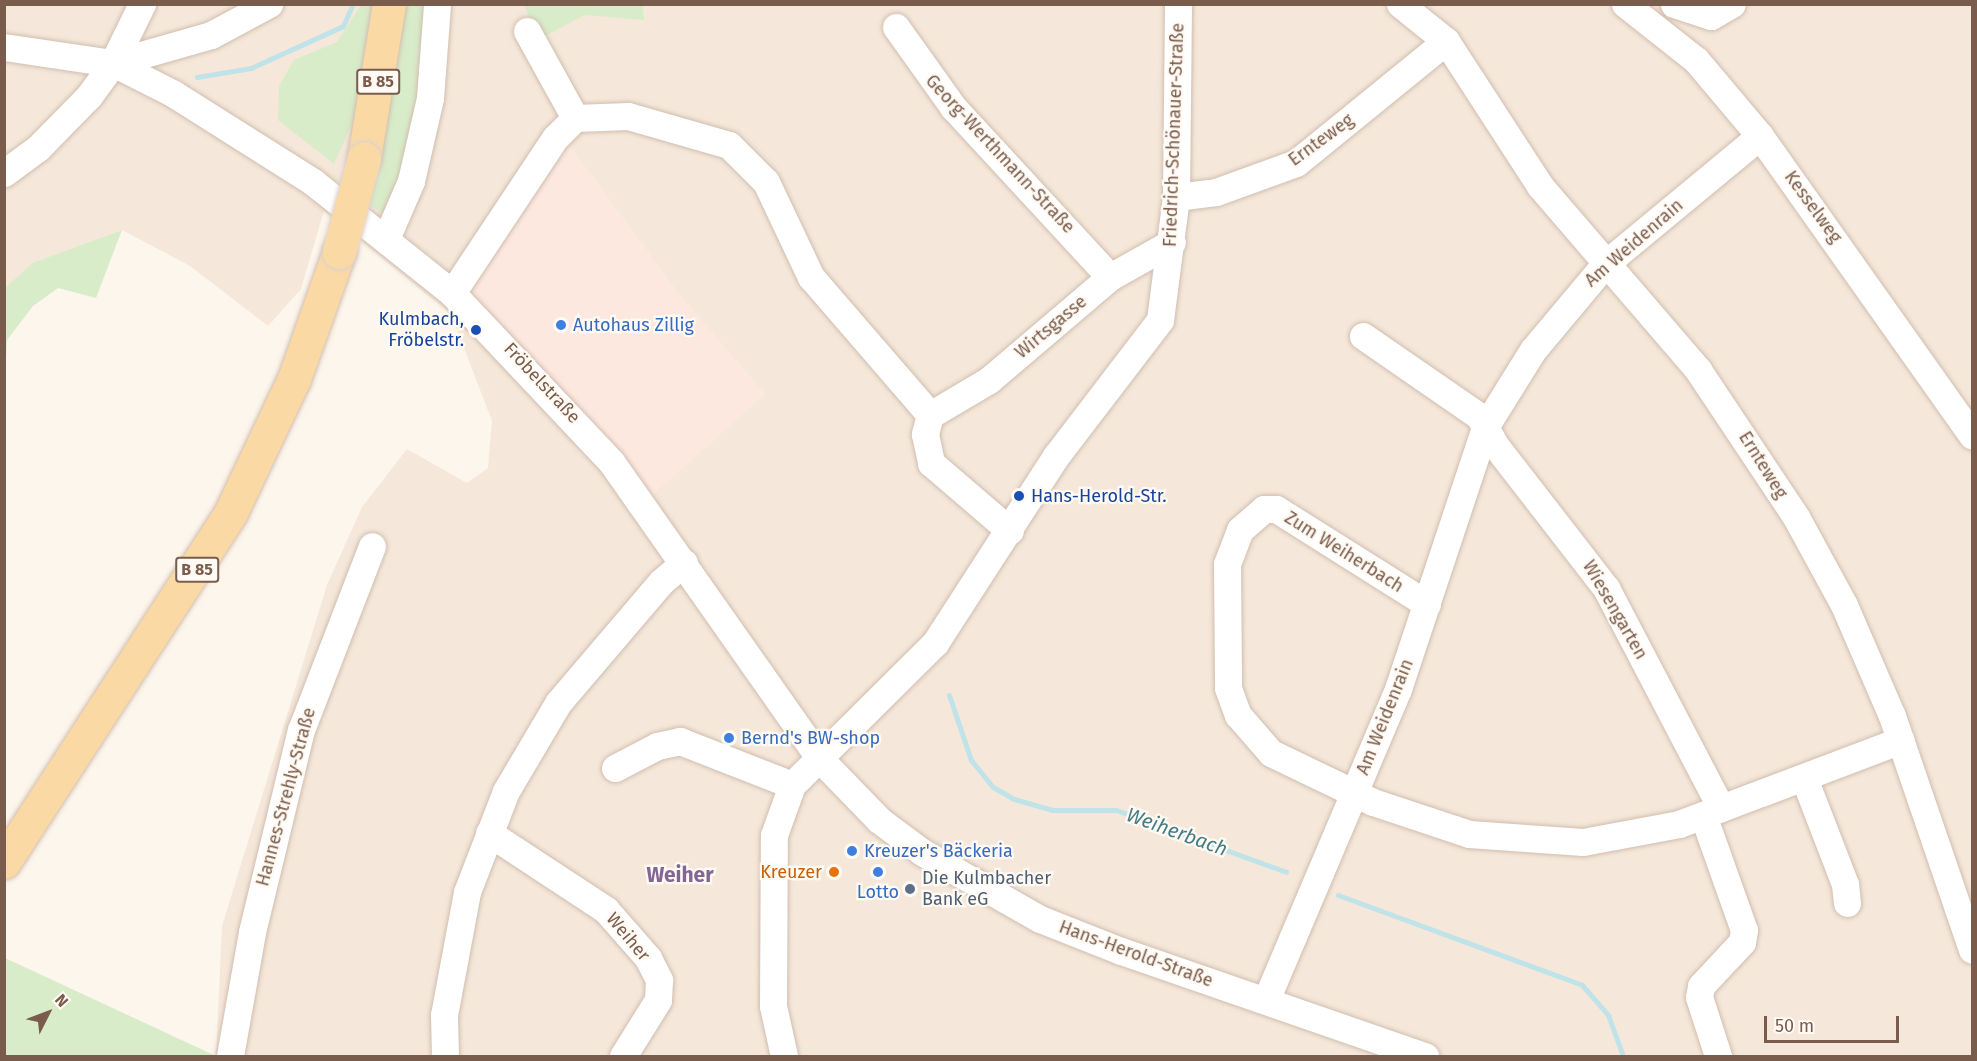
<!DOCTYPE html>
<html>
<head>
<meta charset="utf-8">
<style>
	body { margin:0 }
	#map { position:relative; width:1977px; height:1061px; overflow:hidden; background:#fdf6ec; font-family:"Fira Sans",sans-serif }
	div>[style] { position:absolute }
	[style*='--x'] { left:calc(var(--x)*1px); top:calc(var(--y)*1px); width:calc(var(--w)*1px); rotate:calc(var(--a)*1deg) }
	.residential>* { inset:0; background:#f5e8da }
	.commercial>* { inset:0; background:#fde8e0 }
	.green>* { inset:0; background:#d8ecc9 }
	.stream>* { height:5px; margin:-2.5px; padding:0 2.5px; transform-origin:2.5px; border-radius:2.5px; background:#bfe3e8 }
	.roads { filter:drop-shadow(0 0 2px #d1beb0) drop-shadow(0 0 2px #d1beb0) }
	.minor>* { height:27px; margin:-13.5px; padding:0 13.5px; transform-origin:13.5px; border-radius:13.5px; background:#fff }
	.major>* { height:33px; margin:-16.5px; padding:0 16.5px; transform-origin:16.5px; border-radius:16.5px; background:#fbd9a5 }
	.bridges { filter:drop-shadow(0 0 2px #dad1cd) drop-shadow(0 0 2px #dad1cd) }
	.major-bridge>* { height:33px; margin:-16.5px; padding:0 16.5px; transform-origin:16.5px; border-radius:16.5px; background:#fbd9a5 }
	.dots>* { width:16px; height:16px; translate:-50% -50%; box-sizing:border-box; border:3px solid #fffaf3; border-radius:50% }
	span { translate:-50% -50%; white-space:nowrap; text-align:center; line-height:1.15; -webkit-text-stroke:4.5px #fffaf3; paint-order:stroke }
	.shield-label span { padding:2px 4px; background:#fffaf3; border:2px solid; border-radius:4px; -webkit-text-stroke-width:0 }
	.shield-label { font-size:16px; color:#7a5c4d; font-weight:700 }
	.street-label { font-size:18px; color:#7a5c4d }
	.transit-label { font-size:18px; color:#164399 }
	.right { translate:-100% -50%; text-align:right }
	.left { translate:0 -50%; text-align:left }
	.shop-label { font-size:18px; color:#366cbe }
	.food-label { font-size:18px; color:#c56008 }
	.service-label { font-size:18px; color:#4e5e75 }
	.water-label { font-size:20px; color:#437c86; font-style:italic }
	.quarter-label { font-size:21px; color:#846695; font-weight:700 }
	.frame { position:absolute; inset:0; border:6px solid #7a5c4d; pointer-events:none }
	.north { position:absolute; left:18px; top:983px; width:60px; height:60px; -webkit-text-stroke:4px #fffaf3; paint-order:stroke; rotate:48deg; font-size:16px; font-weight:700; line-height:24px; text-align:center; color:#7a5c4d }
	.north::after { content:''; display:block; margin:auto; width:21px; height:27px; background:#7a5c4d; clip-path:polygon(50% 0,100% 100%,50% 72%,0 100%) }
	.scale { position:absolute; left:1764px; top:1016px; width:135px; height:27px; box-sizing:border-box; border:3px solid #7a5c4d; border-top:0; padding-left:8px; font-size:18px; line-height:21px; white-space:nowrap; color:#7a5c4d; -webkit-text-stroke:4px #fffaf3; paint-order:stroke }
</style>
</head>
<body>
<div id="map">
	<div class="residential">
		<div style="clip-path:polygon(5px 5px,1972px 5px,1972px 1056px,216px 1056px,222px 926px,327px 585px,362px 507px,407px 449px,467px 483px,488px 468px,492px 421px,451px 314px,324px 211px,301px 289px,268px 326px,190px 266px,122px 230px,32px 263px,5px 288px)"></div>
	</div>
	<div class="commercial">
		<div style="clip-path:polygon(567px 142px,679px 294px,765px 394px,647px 500px,461px 291px)"></div>
	</div>
	<div class="green">
		<div style="clip-path:polygon(361px 5px,374px 5px,362px 101px,334px 164px,278px 120px,279px 86px,294px 60px,337px 42px)"></div>
		<div style="clip-path:polygon(400px 5px,437px 5px,395px 220px,365px 202px)"></div>
		<div style="clip-path:polygon(524px 5px,643px 5px,644px 20px,585px 15px,539px 39px)"></div>
		<div style="clip-path:polygon(122px 230px,96px 298px,58px 288px,33px 306px,7px 340px,5px 380px,5px 288px,32px 263px)"></div>
		<div style="clip-path:polygon(5px 958px,216px 1056px,5px 1056px)"></div>
	</div>
	<div class="stream">
		<div style="--x:197;--y:77;--w:55;--a:-9.5"></div>
		<div style="--x:251;--y:68;--w:101;--a:-24.5"></div>
		<div style="--x:343;--y:26;--w:24;--a:-66"></div>
		<div style="--x:949;--y:695;--w:69;--a:71.3"></div>
		<div style="--x:971;--y:760;--w:35;--a:51"></div>
		<div style="--x:993;--y:787;--w:24;--a:30"></div>
		<div style="--x:1014;--y:799;--w:40;--a:16"></div>
		<div style="--x:1052;--y:810;--w:64;--a:0"></div>
		<div style="--x:1116;--y:810;--w:181;--a:20"></div>
		<div style="--x:1338;--y:895;--w:260;--a:20.2"></div>
		<div style="--x:1582;--y:985;--w:40;--a:49"></div>
		<div style="--x:1608;--y:1015;--w:44;--a:69.9"></div>
	</div>
	<div class="roads">
		<div class="minor">
			<div style="--x:1400;--y:4;--w:59;--a:38.8"></div>
			<div style="--x:1625;--y:4;--w:90;--a:38.3"></div>
			<div style="--x:1696;--y:60;--w:99;--a:49.9"></div>
			<div style="--x:1760;--y:136;--w:367;--a:54.7"></div>
			<div style="--x:1674;--y:4;--w:39;--a:18"></div>
			<div style="--x:1711;--y:16;--w:24;--a:-30"></div>
			<div style="--x:896;--y:27;--w:98;--a:54.5"></div>
			<div style="--x:953;--y:107;--w:231;--a:47.3"></div>
			<div style="--x:527;--y:31;--w:99;--a:61.1"></div>
			<div style="--x:4;--y:47;--w:110;--a:8.4"></div>
			<div style="--x:113;--y:63;--w:68;--a:26.9"></div>
			<div style="--x:174;--y:94;--w:165;--a:32.3"></div>
			<div style="--x:313;--y:182;--w:178;--a:38.6"></div>
			<div style="--x:452;--y:293;--w:233;--a:46.7"></div>
			<div style="--x:612;--y:463;--w:360;--a:54.9"></div>
			<div style="--x:819;--y:758;--w:86;--a:45.9"></div>
			<div style="--x:879;--y:820;--w:54;--a:36.7"></div>
			<div style="--x:922;--y:852;--w:136;--a:29.6"></div>
			<div style="--x:1040;--y:919;--w:87;--a:21.6"></div>
			<div style="--x:1121;--y:951;--w:322;--a:19.1"></div>
			<div style="--x:113;--y:63;--w:102;--a:-15.9"></div>
			<div style="--x:211;--y:35;--w:66;--a:-28.1"></div>
			<div style="--x:4;--y:173;--w:42;--a:-36.3"></div>
			<div style="--x:38;--y:148;--w:73;--a:-45.6"></div>
			<div style="--x:89;--y:96;--w:41;--a:-54"></div>
			<div style="--x:113;--y:63;--w:66;--a:-63.8"></div>
			<div style="--x:1176;--y:197;--w:40;--a:-7.1"></div>
			<div style="--x:1216;--y:192;--w:85;--a:-19.9"></div>
			<div style="--x:1296;--y:163;--w:193;--a:-39.1"></div>
			<div style="--x:1446;--y:41;--w:173;--a:57"></div>
			<div style="--x:1540;--y:186;--w:243;--a:49.3"></div>
			<div style="--x:1698;--y:370;--w:177;--a:56.3"></div>
			<div style="--x:1796;--y:517;--w:100;--a:61.4"></div>
			<div style="--x:1844;--y:605;--w:121;--a:66.6"></div>
			<div style="--x:1892;--y:716;--w:247;--a:71.1"></div>
			<div style="--x:386;--y:239;--w:63;--a:-66.7"></div>
			<div style="--x:411;--y:181;--w:85;--a:-77.1"></div>
			<div style="--x:430;--y:98;--w:94;--a:-85.7"></div>
			<div style="--x:452;--y:293;--w:186;--a:-56.4"></div>
			<div style="--x:555;--y:138;--w:28;--a:-45"></div>
			<div style="--x:575;--y:118;--w:53;--a:-2.2"></div>
			<div style="--x:628;--y:116;--w:105;--a:16"></div>
			<div style="--x:729;--y:145;--w:52;--a:45"></div>
			<div style="--x:766;--y:182;--w:105;--a:64.7"></div>
			<div style="--x:811;--y:277;--w:182;--a:49.2"></div>
			<div style="--x:930;--y:415;--w:20;--a:105"></div>
			<div style="--x:925;--y:434;--w:30;--a:78"></div>
			<div style="--x:931;--y:463;--w:104;--a:40.7"></div>
			<div style="--x:1363;--y:336;--w:141;--a:34.6"></div>
			<div style="--x:1479;--y:416;--w:33;--a:61"></div>
			<div style="--x:1495;--y:445;--w:181;--a:52.2"></div>
			<div style="--x:1606;--y:588;--w:248;--a:62.4"></div>
			<div style="--x:930;--y:415;--w:69;--a:-30.7"></div>
			<div style="--x:989;--y:380;--w:159;--a:-40.4"></div>
			<div style="--x:1110;--y:277;--w:71;--a:-29.4"></div>
			<div style="--x:1427;--y:604;--w:178;--a:-147.8"></div>
			<div style="--x:1276;--y:509;--w:12;--a:180"></div>
			<div style="--x:1264;--y:509;--w:32;--a:139"></div>
			<div style="--x:1240;--y:530;--w:36;--a:111"></div>
			<div style="--x:1227;--y:564;--w:124;--a:89.5"></div>
			<div style="--x:1228;--y:688;--w:29;--a:70"></div>
			<div style="--x:1238;--y:715;--w:50;--a:49"></div>
			<div style="--x:1271;--y:753;--w:113;--a:25.7"></div>
			<div style="--x:1373;--y:802;--w:101;--a:18.4"></div>
			<div style="--x:1469;--y:834;--w:114;--a:4"></div>
			<div style="--x:1583;--y:842;--w:98;--a:-10.6"></div>
			<div style="--x:1679;--y:824;--w:237;--a:-20.7"></div>
			<div style="--x:615;--y:768;--w:47;--a:-27.6"></div>
			<div style="--x:657;--y:746;--w:24;--a:-12"></div>
			<div style="--x:680;--y:741;--w:120;--a:21.4"></div>
			<div style="--x:1804;--y:778;--w:114;--a:68.9"></div>
			<div style="--x:1845;--y:884;--w:19;--a:84"></div>
			<div style="--x:1703;--y:815;--w:122;--a:70.4"></div>
			<div style="--x:1744;--y:930;--w:12;--a:99"></div>
			<div style="--x:1742;--y:942;--w:60;--a:133"></div>
			<div style="--x:1701;--y:986;--w:11;--a:100"></div>
			<div style="--x:1699;--y:997;--w:62;--a:72.1"></div>
			<div style="--x:489;--y:833;--w:140;--a:33.3"></div>
			<div style="--x:606;--y:910;--w:64;--a:48.8"></div>
			<div style="--x:648;--y:958;--w:25;--a:63"></div>
			<div style="--x:659;--y:980;--w:20;--a:93"></div>
			<div style="--x:658;--y:1000;--w:66;--a:122"></div>
			<div style="--x:1266;--y:1000;--w:338;--a:-67"></div>
			<div style="--x:1398;--y:689;--w:276;--a:-71.6"></div>
			<div style="--x:1485;--y:427;--w:91;--a:-58.1"></div>
			<div style="--x:1533;--y:350;--w:112;--a:-50.1"></div>
			<div style="--x:1605;--y:264;--w:201;--a:-39.6"></div>
			<div style="--x:230;--y:1056;--w:126;--a:-79.9"></div>
			<div style="--x:252;--y:932;--w:208;--a:-76.4"></div>
			<div style="--x:301;--y:730;--w:197;--a:-68.9"></div>
			<div style="--x:445;--y:1056;--w:41;--a:-91.4"></div>
			<div style="--x:444;--y:1015;--w:125;--a:-79.4"></div>
			<div style="--x:467;--y:892;--w:108;--a:-68.9"></div>
			<div style="--x:506;--y:791;--w:102;--a:-59.4"></div>
			<div style="--x:558;--y:703;--w:159;--a:-49.6"></div>
			<div style="--x:661;--y:582;--w:30;--a:-40"></div>
			<div style="--x:784;--y:1056;--w:51;--a:-102.4"></div>
			<div style="--x:773;--y:1006;--w:171;--a:-89.7"></div>
			<div style="--x:774;--y:835;--w:53;--a:-70.2"></div>
			<div style="--x:792;--y:785;--w:202;--a:-44.8"></div>
			<div style="--x:935;--y:643;--w:223;--a:-57.1"></div>
			<div style="--x:1056;--y:456;--w:171;--a:-52.6"></div>
			<div style="--x:1160;--y:320;--w:124;--a:-82.6"></div>
			<div style="--x:1176;--y:197;--w:193;--a:-89.4"></div>
		</div>
		<div class="major">
			<div style="--x:364;--y:158;--w:156;--a:-80.8"></div>
			<div style="--x:4;--y:862;--w:417;--a:-57"></div>
			<div style="--x:231;--y:512;--w:147;--a:-64.7"></div>
			<div style="--x:294;--y:379;--w:135;--a:-70.5"></div>
		</div>
	</div>
	<div class="bridges">
		<div class="major-bridge">
			<div style="--x:339;--y:252;--w:97;--a:-75.1"></div>
		</div>
	</div>
	<div class="dots">
		<div style="left:561px;top:325px;background:#3f7fe0"></div>
		<div style="left:476px;top:330px;background:#1a4fb4"></div>
		<div style="left:1019px;top:496px;background:#1a4fb4"></div>
		<div style="left:729px;top:738px;background:#3f7fe0"></div>
		<div style="left:852px;top:851px;background:#3f7fe0"></div>
		<div style="left:834px;top:872px;background:#e8710a"></div>
		<div style="left:878px;top:872px;background:#3f7fe0"></div>
		<div style="left:910px;top:889px;background:#5c6f8a"></div>
	</div>
	<div class="shield-label">
		<span style="left:378px;top:82px">B 85</span>
		<span style="left:197px;top:570px">B 85</span>
	</div>
	<div class="street-label">
		<span style="left:1174px;top:135px;rotate:-88deg">Friedrich-Schönauer-Straße</span>
		<span style="left:1321px;top:140px;rotate:-36deg">Ernteweg</span>
		<span style="left:1000px;top:154px;rotate:47deg">Georg-Werthmann-Straße</span>
		<span style="left:1813px;top:207px;rotate:54deg">Kesselweg</span>
		<span style="left:1634px;top:243px;rotate:-41deg">Am Weidenrain</span>
		<span style="left:1051px;top:327px;rotate:-40deg">Wirtsgasse</span>
		<span style="left:542px;top:383px;rotate:47deg">Fröbelstraße</span>
		<span style="left:1763px;top:465px;rotate:58deg">Ernteweg</span>
		<span style="left:1344px;top:552px;rotate:32deg">Zum Weiherbach</span>
		<span style="left:1615px;top:610px;rotate:60deg">Wiesengarten</span>
		<span style="left:1385px;top:717px;rotate:-68deg">Am Weidenrain</span>
		<span style="left:286px;top:797px;rotate:-75deg">Hannes-Strehly-Straße</span>
		<span style="left:628px;top:937px;rotate:50deg">Weiher</span>
		<span style="left:1136px;top:954px;rotate:20deg">Hans-Herold-Straße</span>
	</div>
	<div class="transit-label">
		<span class="right" style="left:464px;top:330px">Kulmbach,<br>Fröbelstr.</span>
		<span class="left" style="left:1031px;top:496px">Hans-Herold-Str.</span>
	</div>
	<div class="shop-label">
		<span class="left" style="left:573px;top:325px">Autohaus Zillig</span>
		<span class="left" style="left:741px;top:738px">Bernd's BW-shop</span>
		<span class="left" style="left:864px;top:851px">Kreuzer's Bäckeria</span>
		<span style="left:878px;top:892px">Lotto</span>
	</div>
	<div class="food-label">
		<span class="right" style="left:822px;top:872px">Kreuzer</span>
	</div>
	<div class="service-label">
		<span class="left" style="left:922px;top:889px">Die Kulmbacher<br>Bank eG</span>
	</div>
	<div class="water-label">
		<span style="left:1177px;top:832px;rotate:20deg">Weiherbach</span>
	</div>
	<div class="quarter-label">
		<span style="left:680px;top:875px">Weiher</span>
	</div>
	<div class="frame"></div>
	<div class="north">N</div>
	<div class="scale">50 m</div>
</div>
</body>
</html>
